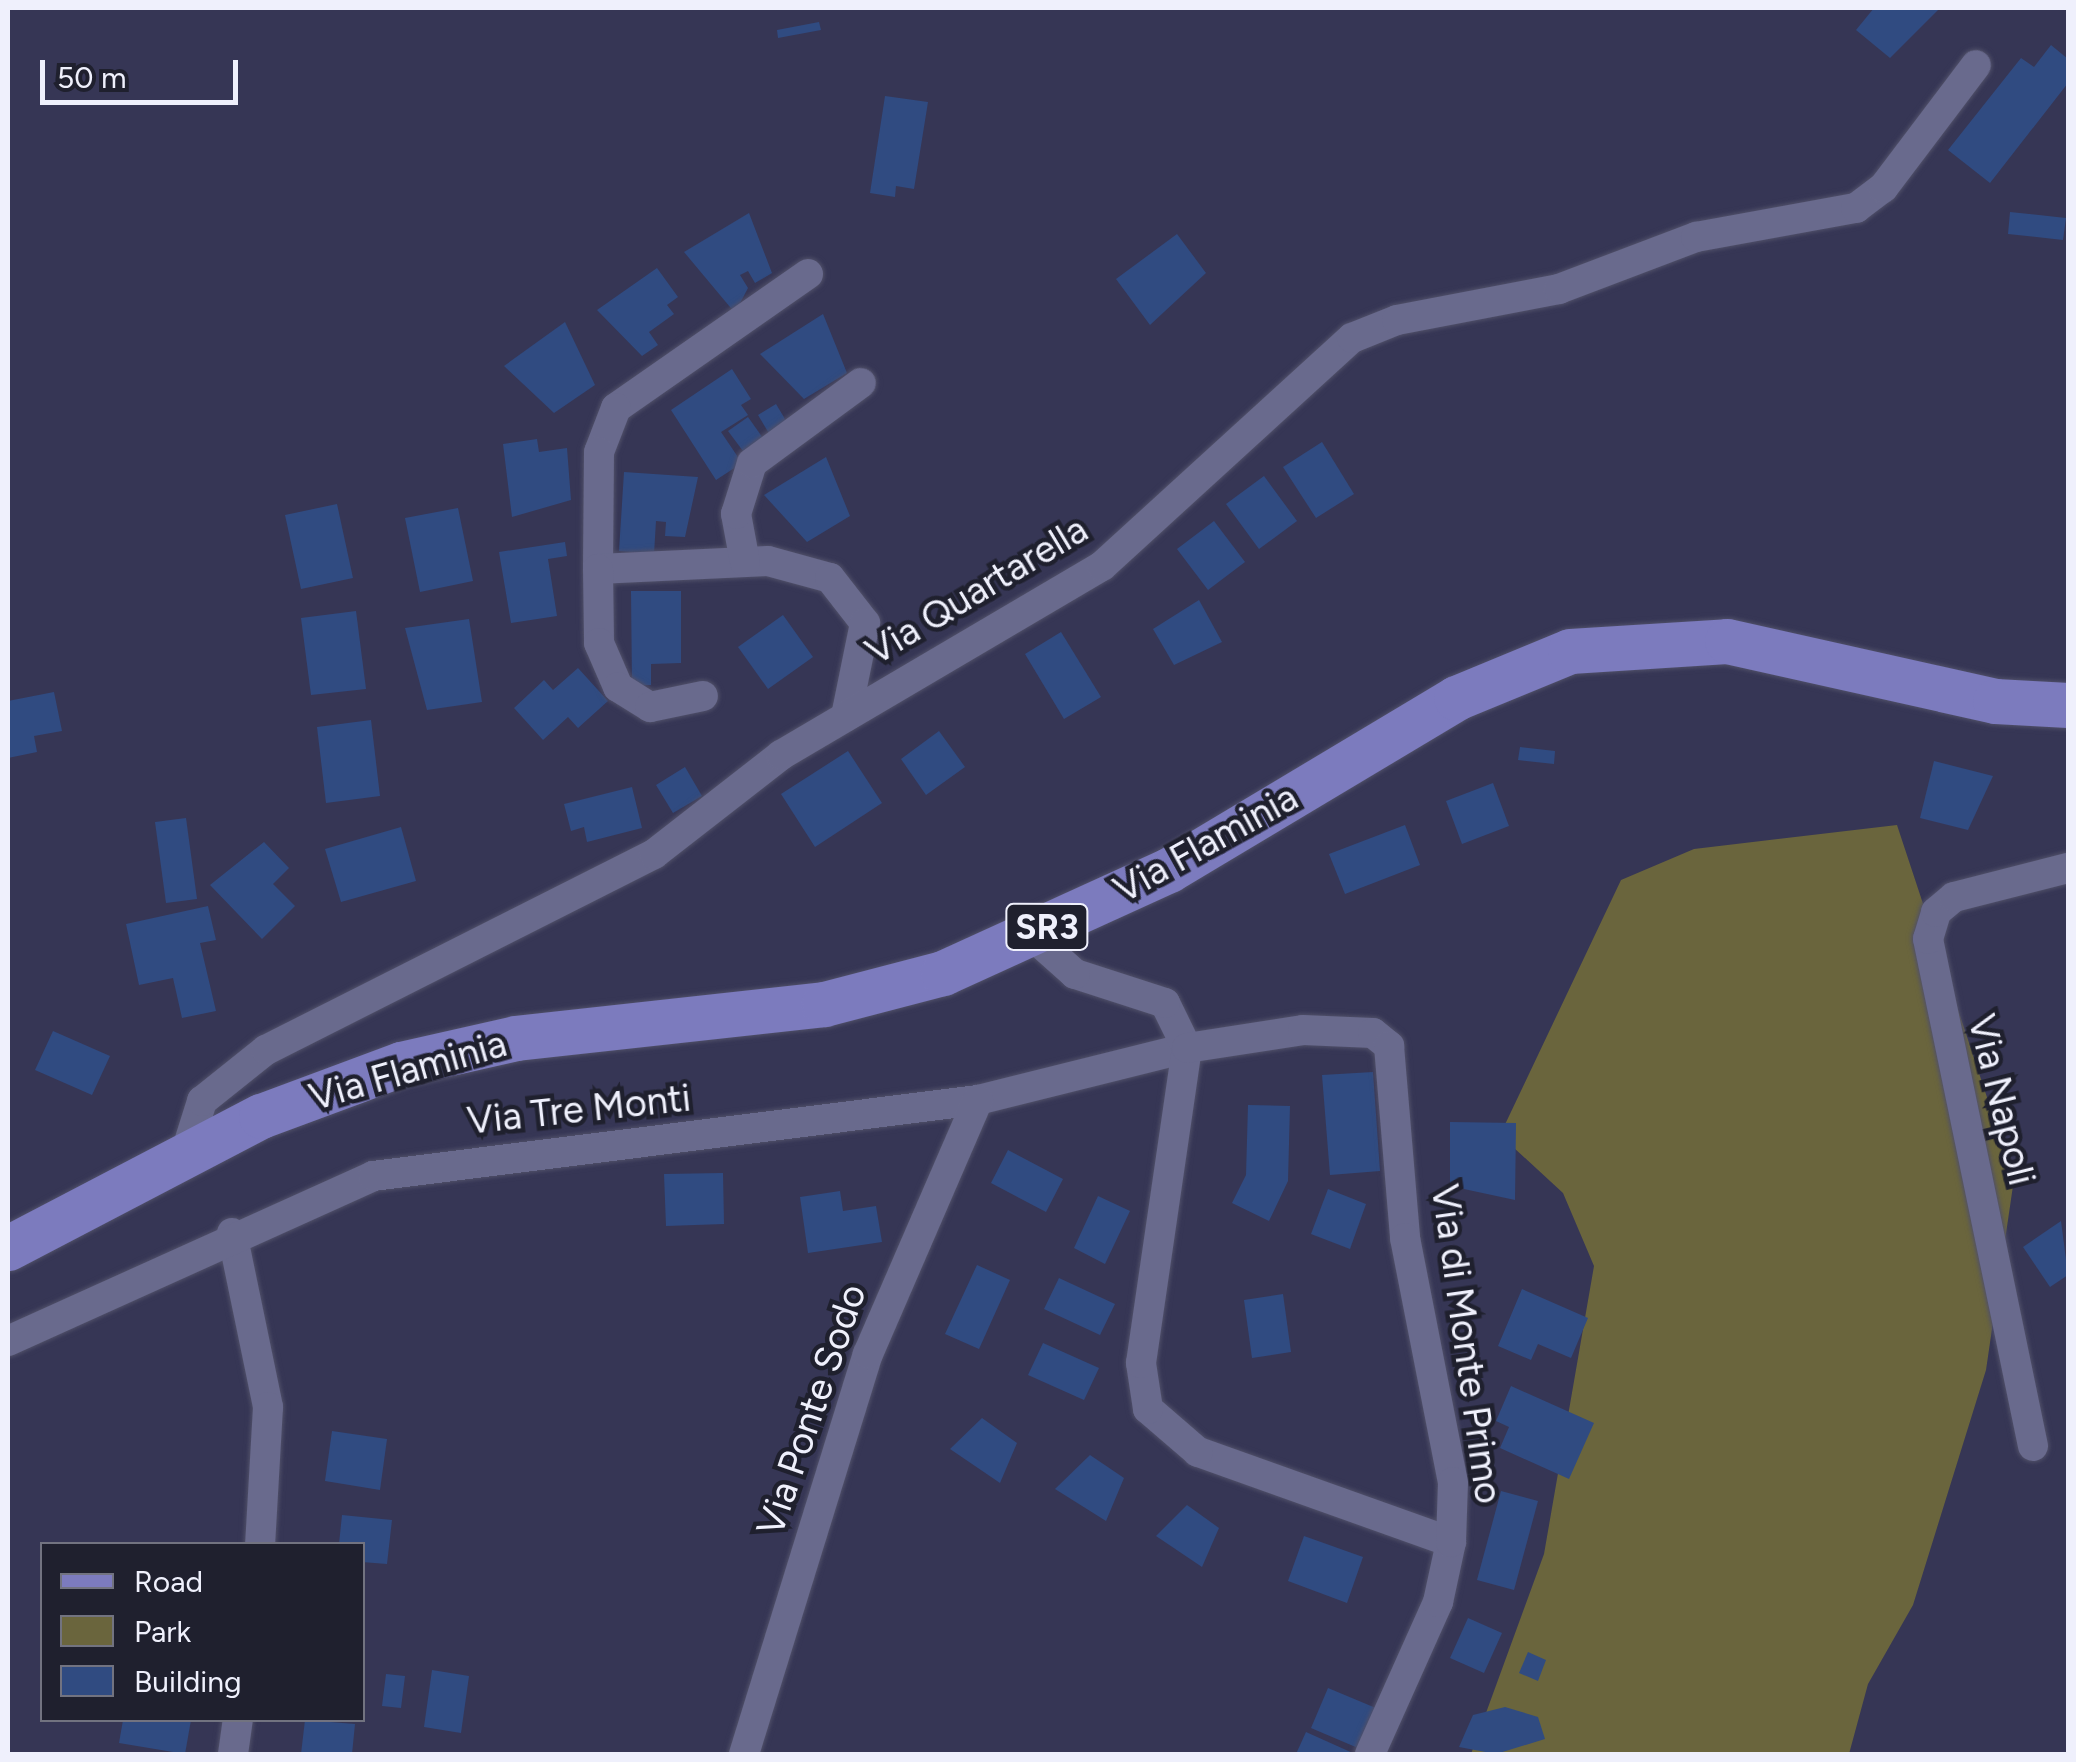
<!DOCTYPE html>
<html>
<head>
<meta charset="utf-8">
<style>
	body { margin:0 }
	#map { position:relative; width:2076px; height:1762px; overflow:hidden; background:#363655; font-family:Figtree,sans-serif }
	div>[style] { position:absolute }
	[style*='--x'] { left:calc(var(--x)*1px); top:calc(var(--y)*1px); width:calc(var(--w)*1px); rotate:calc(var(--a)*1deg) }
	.green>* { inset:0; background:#6a653d }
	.building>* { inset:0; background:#304b81 }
	.roads { filter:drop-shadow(0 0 2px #505069) drop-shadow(0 0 2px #505069) }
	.street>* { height:30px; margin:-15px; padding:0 15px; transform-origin:15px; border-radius:15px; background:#696a8d }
	.primary>* { height:45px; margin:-22.5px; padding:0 22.5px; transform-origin:22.5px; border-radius:22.5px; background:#7c7bbe }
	span { translate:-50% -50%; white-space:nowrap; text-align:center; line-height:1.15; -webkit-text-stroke:9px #1f202e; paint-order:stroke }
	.shield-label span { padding:2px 8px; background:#1f202e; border:2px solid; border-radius:8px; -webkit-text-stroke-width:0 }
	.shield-label { font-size:35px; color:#eff0fc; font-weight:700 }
	.street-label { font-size:38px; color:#eff0fc }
	.frame { position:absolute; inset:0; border:10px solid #eff0fc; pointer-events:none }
	.legend { position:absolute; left:40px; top:1542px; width:325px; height:180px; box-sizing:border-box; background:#1f202e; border:2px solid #727380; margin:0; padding:12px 18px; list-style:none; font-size:30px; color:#eff0fc }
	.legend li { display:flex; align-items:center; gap:20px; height:50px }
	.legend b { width:50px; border:2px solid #727380 }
	.scale { position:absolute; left:40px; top:60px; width:198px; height:45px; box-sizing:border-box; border:5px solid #eff0fc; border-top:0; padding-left:12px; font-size:30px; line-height:35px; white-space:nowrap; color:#eff0fc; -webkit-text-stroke:8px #1f202e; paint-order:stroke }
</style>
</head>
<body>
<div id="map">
	<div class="green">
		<div style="clip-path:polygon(1897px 825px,2014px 1179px,1986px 1370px,1913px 1605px,1868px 1684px,1849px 1754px,1471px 1754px,1544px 1554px,1594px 1266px,1563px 1193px,1500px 1135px,1621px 880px,1694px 849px)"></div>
	</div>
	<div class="building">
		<div style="clip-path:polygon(1874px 8px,1940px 8px,1890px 58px,1856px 30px)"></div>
		<div style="clip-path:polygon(819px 22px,821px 30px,778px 38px,777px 30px)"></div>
		<div style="clip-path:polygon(2051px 45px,2068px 59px,2068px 83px,1990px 183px,1948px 150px,2021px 58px,2034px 67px)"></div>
		<div style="clip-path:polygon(885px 96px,928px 102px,914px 189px,896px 186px,895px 197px,870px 193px)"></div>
		<div style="clip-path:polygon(2010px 212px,2066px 218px,2063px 240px,2008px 234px)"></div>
		<div style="clip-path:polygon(749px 213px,772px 273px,755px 283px,748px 271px,740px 275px,748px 288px,735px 313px,684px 252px)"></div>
		<div style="clip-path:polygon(1177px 234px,1206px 273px,1150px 325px,1116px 279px)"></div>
		<div style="clip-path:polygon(657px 268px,678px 297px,667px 305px,674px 314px,649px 332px,658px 345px,642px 356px,597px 310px)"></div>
		<div style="clip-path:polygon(823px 314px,847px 373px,804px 399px,760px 354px)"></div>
		<div style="clip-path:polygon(565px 322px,595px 385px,554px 413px,504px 366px)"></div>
		<div style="clip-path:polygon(732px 369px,751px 399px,741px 405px,748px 415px,721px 432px,742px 463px,716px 480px,671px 410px)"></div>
		<div style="clip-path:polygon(776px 404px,788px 424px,770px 435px,758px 415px)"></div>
		<div style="clip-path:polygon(748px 417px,765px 441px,746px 455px,728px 431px)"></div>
		<div style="clip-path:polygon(537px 439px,539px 452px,567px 448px,571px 500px,512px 517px,503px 444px)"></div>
		<div style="clip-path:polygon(1322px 442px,1354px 494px,1316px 518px,1283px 467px)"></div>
		<div style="clip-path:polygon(826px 457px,850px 516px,807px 542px,764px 495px)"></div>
		<div style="clip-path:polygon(624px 472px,698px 477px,685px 537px,665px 536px,666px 522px,656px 521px,654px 554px,619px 551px)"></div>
		<div style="clip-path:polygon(1264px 476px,1297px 521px,1259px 549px,1226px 504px)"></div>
		<div style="clip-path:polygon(337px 504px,353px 578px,301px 589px,285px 515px)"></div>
		<div style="clip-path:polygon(458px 508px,473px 581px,420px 592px,405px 518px)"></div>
		<div style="clip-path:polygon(1214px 521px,1245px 562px,1208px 590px,1177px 549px)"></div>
		<div style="clip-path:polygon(565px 542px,567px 556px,548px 559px,557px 616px,511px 623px,499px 552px)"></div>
		<div style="clip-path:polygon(631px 591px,681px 591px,681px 663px,651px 664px,651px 685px,632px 686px)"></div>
		<div style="clip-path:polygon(1199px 600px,1222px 642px,1174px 665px,1153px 629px)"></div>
		<div style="clip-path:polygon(356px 611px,366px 689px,311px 695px,301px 618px)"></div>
		<div style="clip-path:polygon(783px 615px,813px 657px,768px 689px,738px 647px)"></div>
		<div style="clip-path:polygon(469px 619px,482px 702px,427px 710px,405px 628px)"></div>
		<div style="clip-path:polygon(1061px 632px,1101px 697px,1064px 719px,1025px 654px)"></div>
		<div style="clip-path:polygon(578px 668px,608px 701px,578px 728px,568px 717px,543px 740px,514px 708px,544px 680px,553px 690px)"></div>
		<div style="clip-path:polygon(54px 692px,62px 731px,34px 736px,37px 752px,8px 758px,8px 701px)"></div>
		<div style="clip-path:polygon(371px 720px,380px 796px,326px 803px,317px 727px)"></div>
		<div style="clip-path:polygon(939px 731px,965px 767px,926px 795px,901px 759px)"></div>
		<div style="clip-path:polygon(1520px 747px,1555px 751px,1554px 764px,1518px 760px)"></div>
		<div style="clip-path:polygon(848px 751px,882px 803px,815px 847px,781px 794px)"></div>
		<div style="clip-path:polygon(1934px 761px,1993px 776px,1968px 830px,1920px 818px)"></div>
		<div style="clip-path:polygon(685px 767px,702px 796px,673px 813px,656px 785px)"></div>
		<div style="clip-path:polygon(1493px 783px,1509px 826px,1462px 844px,1446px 801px)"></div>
		<div style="clip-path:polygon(632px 787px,642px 828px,587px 842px,584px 827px,571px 831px,564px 804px)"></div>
		<div style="clip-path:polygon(186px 818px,197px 899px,166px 903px,155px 822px)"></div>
		<div style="clip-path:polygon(1405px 825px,1420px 865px,1345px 894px,1329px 854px)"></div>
		<div style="clip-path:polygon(401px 827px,416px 881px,341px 902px,325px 849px)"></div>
		<div style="clip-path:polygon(264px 842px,289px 868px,273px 884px,295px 906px,262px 939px,210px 885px)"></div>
		<div style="clip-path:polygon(208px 906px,216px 940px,200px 943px,216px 1011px,182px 1018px,173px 978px,139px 985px,126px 924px)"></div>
		<div style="clip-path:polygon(53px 1031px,110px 1056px,92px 1095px,35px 1070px)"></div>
		<div style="clip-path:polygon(1373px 1072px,1380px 1171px,1330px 1175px,1322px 1075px)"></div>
		<div style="clip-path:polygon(1248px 1105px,1290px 1106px,1288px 1181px,1269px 1221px,1232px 1203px,1246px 1175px)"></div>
		<div style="clip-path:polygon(1450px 1122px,1516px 1123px,1515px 1200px,1450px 1186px)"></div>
		<div style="clip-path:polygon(1008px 1150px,1063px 1179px,1046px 1212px,991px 1183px)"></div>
		<div style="clip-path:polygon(723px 1173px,724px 1224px,666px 1226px,664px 1174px)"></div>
		<div style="clip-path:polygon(1328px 1189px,1366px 1204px,1350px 1249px,1311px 1234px)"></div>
		<div style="clip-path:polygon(840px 1191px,843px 1211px,876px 1206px,882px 1242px,808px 1253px,800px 1197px)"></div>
		<div style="clip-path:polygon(1098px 1196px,1130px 1211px,1105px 1264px,1074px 1248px)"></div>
		<div style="clip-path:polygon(2061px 1221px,2068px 1275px,2050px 1287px,2023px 1247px)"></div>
		<div style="clip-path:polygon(977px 1265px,1010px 1280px,979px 1349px,945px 1334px)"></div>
		<div style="clip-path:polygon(1059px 1278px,1115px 1304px,1100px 1335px,1044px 1309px)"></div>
		<div style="clip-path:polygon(1522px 1289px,1588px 1318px,1571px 1358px,1538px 1344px,1531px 1360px,1498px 1346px)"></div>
		<div style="clip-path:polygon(1283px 1294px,1291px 1352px,1252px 1358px,1244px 1300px)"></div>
		<div style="clip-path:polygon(1043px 1343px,1099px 1368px,1084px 1400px,1028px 1375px)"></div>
		<div style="clip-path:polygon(1511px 1386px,1594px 1423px,1569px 1479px,1500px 1448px,1509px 1427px,1496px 1421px)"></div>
		<div style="clip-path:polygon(982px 1418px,1017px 1443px,1000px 1483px,950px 1449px)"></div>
		<div style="clip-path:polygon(332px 1431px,387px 1439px,380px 1490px,325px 1481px)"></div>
		<div style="clip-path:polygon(1090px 1455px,1124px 1478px,1106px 1521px,1055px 1489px)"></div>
		<div style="clip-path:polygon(1501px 1491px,1538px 1501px,1514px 1590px,1477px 1580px)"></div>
		<div style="clip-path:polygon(1187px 1505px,1219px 1528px,1202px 1567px,1156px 1536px)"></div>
		<div style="clip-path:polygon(342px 1515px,392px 1520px,387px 1564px,362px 1562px,362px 1544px,339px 1544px)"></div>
		<div style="clip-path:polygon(1304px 1536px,1363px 1557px,1347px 1603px,1288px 1581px)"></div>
		<div style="clip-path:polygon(1468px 1618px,1502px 1633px,1484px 1673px,1450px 1658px)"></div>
		<div style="clip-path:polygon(1528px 1652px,1546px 1660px,1538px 1681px,1519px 1673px)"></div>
		<div style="clip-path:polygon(432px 1670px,469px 1676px,461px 1733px,424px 1727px)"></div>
		<div style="clip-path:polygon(386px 1674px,405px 1676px,401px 1708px,382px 1706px)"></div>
		<div style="clip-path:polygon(1328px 1688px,1383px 1711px,1365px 1751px,1311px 1728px)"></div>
		<div style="clip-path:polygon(1505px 1707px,1538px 1717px,1545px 1739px,1496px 1754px,1459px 1747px,1473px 1715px)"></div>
		<div style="clip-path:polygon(123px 1720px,191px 1720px,185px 1754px,119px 1743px)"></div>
		<div style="clip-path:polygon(305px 1720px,355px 1724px,352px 1754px,301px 1754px)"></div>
		<div style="clip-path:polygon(1306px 1732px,1355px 1754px,1296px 1754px)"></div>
	</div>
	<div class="roads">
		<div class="street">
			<div style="--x:808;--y:274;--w:234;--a:145.1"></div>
			<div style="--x:616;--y:408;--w:47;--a:111.1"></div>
			<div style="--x:599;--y:452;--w:117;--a:90.5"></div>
			<div style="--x:598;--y:569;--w:170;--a:-2.7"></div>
			<div style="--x:768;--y:561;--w:64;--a:15.3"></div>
			<div style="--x:830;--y:578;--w:57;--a:52.1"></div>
			<div style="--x:865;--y:623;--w:95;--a:101.5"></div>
			<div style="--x:745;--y:562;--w:49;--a:-100.6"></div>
			<div style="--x:736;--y:514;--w:53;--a:-72.6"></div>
			<div style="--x:752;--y:463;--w:135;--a:-36.3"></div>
			<div style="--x:598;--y:569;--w:74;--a:89.2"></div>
			<div style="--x:599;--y:643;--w:48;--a:66.6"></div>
			<div style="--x:618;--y:687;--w:38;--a:32"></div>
			<div style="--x:650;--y:707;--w:54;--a:-11.7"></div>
			<div style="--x:185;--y:1155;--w:57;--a:-72.5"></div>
			<div style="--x:202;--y:1101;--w:82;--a:-38.6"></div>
			<div style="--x:266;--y:1050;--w:435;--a:-26.8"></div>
			<div style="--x:654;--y:854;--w:161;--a:-37.9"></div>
			<div style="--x:781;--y:755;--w:373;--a:-30.5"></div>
			<div style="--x:1102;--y:566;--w:338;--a:-42.4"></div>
			<div style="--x:1352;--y:338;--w:48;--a:-21.8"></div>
			<div style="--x:1397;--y:320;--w:165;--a:-10.8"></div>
			<div style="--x:1559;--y:289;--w:147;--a:-20.8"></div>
			<div style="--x:1696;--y:237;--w:163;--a:-10.3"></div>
			<div style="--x:1856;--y:208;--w:34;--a:-37"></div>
			<div style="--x:1883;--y:188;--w:154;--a:-52.9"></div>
			<div style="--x:232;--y:1233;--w:178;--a:78.3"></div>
			<div style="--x:268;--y:1407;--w:137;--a:93.3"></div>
			<div style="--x:8;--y:1341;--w:401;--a:-24.3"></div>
			<div style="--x:373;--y:1176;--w:610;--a:-7.16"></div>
			<div style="--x:978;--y:1100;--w:215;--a:-14"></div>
			<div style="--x:1187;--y:1048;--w:50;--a:-116.1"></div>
			<div style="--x:1165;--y:1003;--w:95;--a:-162.1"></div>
			<div style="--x:1075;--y:974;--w:59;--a:-138.4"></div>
			<div style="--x:2033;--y:1446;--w:518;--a:-101.7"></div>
			<div style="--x:1928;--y:939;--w:28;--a:-73"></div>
			<div style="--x:1936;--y:912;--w:23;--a:-40"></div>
			<div style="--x:1954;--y:897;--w:118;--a:-14.3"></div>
			<div style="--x:233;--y:1754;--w:34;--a:-82"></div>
			<div style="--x:744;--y:1754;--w:419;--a:-72.8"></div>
			<div style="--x:868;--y:1354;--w:277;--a:-66.6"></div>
			<div style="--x:1370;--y:1754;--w:167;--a:-65.9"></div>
			<div style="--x:1438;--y:1602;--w:61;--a:-77.8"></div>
			<div style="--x:1451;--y:1542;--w:269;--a:-160.4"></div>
			<div style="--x:1198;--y:1452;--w:66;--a:-139.3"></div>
			<div style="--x:1148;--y:1409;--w:47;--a:-98.7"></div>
			<div style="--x:1141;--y:1363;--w:318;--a:-81.7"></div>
			<div style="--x:1187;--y:1048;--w:117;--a:-8.8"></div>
			<div style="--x:1303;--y:1030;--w:70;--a:2.5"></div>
			<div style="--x:1373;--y:1033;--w:21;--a:39"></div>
			<div style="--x:1389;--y:1046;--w:193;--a:85.2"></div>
			<div style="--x:1405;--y:1238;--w:249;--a:78.9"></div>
			<div style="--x:1453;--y:1482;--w:60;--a:91.9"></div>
		</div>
		<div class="primary">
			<div style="--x:8;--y:1248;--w:285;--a:-27.6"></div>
			<div style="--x:261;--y:1116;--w:149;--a:-20.4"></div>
			<div style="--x:401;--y:1064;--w:118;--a:-12.7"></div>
			<div style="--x:516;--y:1038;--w:310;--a:-6.3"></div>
			<div style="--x:824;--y:1004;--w:123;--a:-14.6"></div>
			<div style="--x:943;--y:973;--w:248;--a:-24.5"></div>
			<div style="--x:1169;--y:870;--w:335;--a:-30.9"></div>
			<div style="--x:1456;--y:698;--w:123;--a:-22.4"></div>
			<div style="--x:1570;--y:651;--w:157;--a:-3.6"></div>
			<div style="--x:1727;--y:641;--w:275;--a:12.6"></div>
			<div style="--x:1995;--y:701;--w:73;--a:3.1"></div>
		</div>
	</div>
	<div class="shield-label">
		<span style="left:1047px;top:927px">SR3</span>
	</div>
	<div class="street-label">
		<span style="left:977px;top:591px;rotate:-31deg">Via Quartarella</span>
		<span style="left:1206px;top:844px;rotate:-29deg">Via Flaminia</span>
		<span style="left:408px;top:1071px;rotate:-16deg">Via Flaminia</span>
		<span style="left:2001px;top:1100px;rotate:76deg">Via Napoli</span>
		<span style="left:579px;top:1110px;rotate:-6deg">Via Tre Monti</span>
		<span style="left:1466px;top:1344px;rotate:82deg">Via di Monte Primo</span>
		<span style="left:812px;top:1410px;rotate:-71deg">Via Ponte Sodo</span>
	</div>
	<div class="frame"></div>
	<ul class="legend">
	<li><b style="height:12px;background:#7c7bbe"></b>Road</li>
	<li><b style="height:28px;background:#6a653d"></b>Park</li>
	<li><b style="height:28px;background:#304b81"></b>Building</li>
	</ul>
	<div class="scale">50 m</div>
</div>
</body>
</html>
